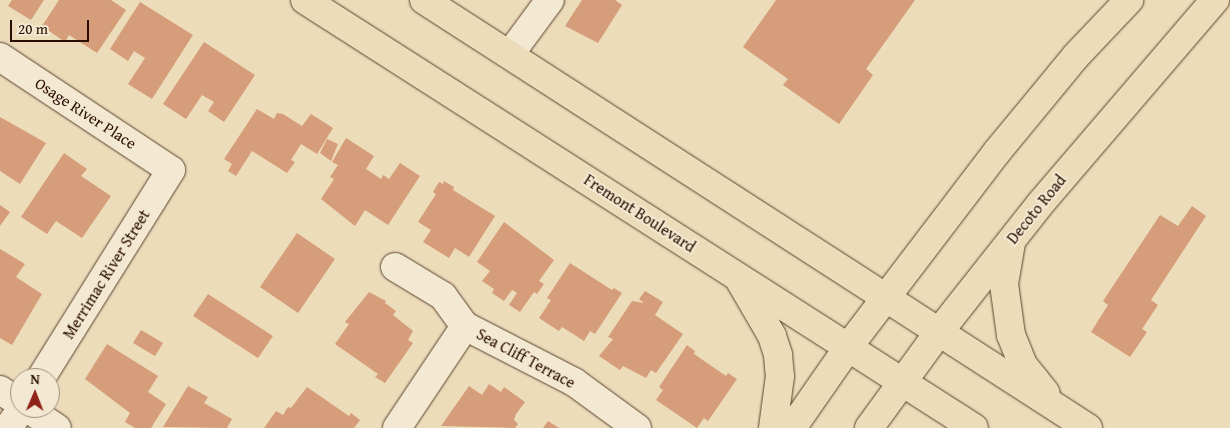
<!DOCTYPE html>
<html>
<head>
<meta charset="utf-8">
<style>
	body { margin:0 }
	#map { position:relative; width:1230px; height:428px; overflow:hidden; background:#eddcba; font-family:"Gentium Book Plus",serif }
	div>[style] { position:absolute }
	[style*='--x'] { left:calc(var(--x)*1px); top:calc(var(--y)*1px); width:calc(var(--w)*1px); rotate:calc(var(--a)*1deg) }
	.building>* { inset:0; background:#d59d79 }
	.roads { filter:drop-shadow(0 0 1px #5b412e) drop-shadow(0 0 1px #5b412e) }
	.minor>* { height:28px; margin:-14px; padding:0 14px; transform-origin:14px; border-radius:14px; background:#f3e8d2 }
	.major>* { height:28px; margin:-14px; padding:0 14px; transform-origin:14px; border-radius:14px; background:#eddcba }
	span { translate:-50% -50%; white-space:nowrap; text-align:center; line-height:1.15; -webkit-text-stroke:4px #f3e8d2; paint-order:stroke }
	.street-label { font-size:16px; color:#2a0d00 }
	.north { position:absolute; left:10px; top:368px; width:50px; height:50px; box-sizing:border-box; background:#f3e8d2; border:1px solid #a3907e; border-radius:50%; rotate:1deg; font-size:14px; font-weight:700; line-height:20px; text-align:center; color:#2a0d00 }
	.north::after { content:''; display:block; margin:auto; width:18px; height:22px; background:#8f2418; clip-path:polygon(50% 0,100% 100%,50% 72%,0 100%) }
	.scale { position:absolute; left:10px; top:20px; width:79px; height:22px; box-sizing:border-box; border:2px solid #2a0d00; border-top:0; padding-left:6px; font-size:15px; line-height:18px; white-space:nowrap; color:#2a0d00; -webkit-text-stroke:4px #f3e8d2; paint-order:stroke }
</style>
</head>
<body>
<div id="map">
	<div class="building">
		<div style="clip-path:polygon(12px 0,44px 0,31px 20px,8px 6px)"></div>
		<div style="clip-path:polygon(59px 0,111px 0,126px 10px,97px 53px,69px 35px,65px 42px,42px 26px)"></div>
		<div style="clip-path:polygon(582px 0,615px 0,622px 5px,598px 43px,565px 26px)"></div>
		<div style="clip-path:polygon(776px 0,915px 0,866px 69px,873px 75px,839px 124px,783px 85px,788px 79px,743px 47px)"></div>
		<div style="clip-path:polygon(140px 2px,193px 35px,152px 99px,128px 84px,145px 58px,134px 51px,128px 61px,110px 49px)"></div>
		<div style="clip-path:polygon(204px 42px,255px 75px,224px 122px,208px 111px,214px 102px,202px 95px,186px 119px,163px 104px)"></div>
		<div style="clip-path:polygon(257px 109px,274px 119px,277px 113px,283px 114px,302px 126px,311px 114px,333px 128px,317px 154px,301px 144px,291px 160px,295px 162px,287px 173px,252px 151px,236px 176px,228px 171px,232px 164px,224px 159px)"></div>
		<div style="clip-path:polygon(0 117px,46px 143px,20px 184px,0 171px)"></div>
		<div style="clip-path:polygon(346px 138px,374px 156px,366px 169px,381px 179px,383px 175px,389px 179px,400px 163px,420px 176px,388px 225px,365px 210px,355px 226px,321px 199px,334px 179px,330px 177px,338px 165px,332px 162px)"></div>
		<div style="clip-path:polygon(327px 139px,338px 144px,331px 161px,320px 153px)"></div>
		<div style="clip-path:polygon(64px 153px,87px 169px,81px 176px,111px 196px,82px 238px,56px 221px,47px 234px,21px 217px)"></div>
		<div style="clip-path:polygon(444px 181px,454px 187px,453px 190px,495px 216px,469px 257px,455px 248px,449px 258px,423px 242px,431px 230px,418px 222px,436px 194px,433px 192px,439px 182px,443px 184px)"></div>
		<div style="clip-path:polygon(0 205px,10px 212px,0 226px)"></div>
		<div style="clip-path:polygon(1192px 206px,1206px 216px,1151px 300px,1158px 305px,1142px 329px,1147px 332px,1130px 357px,1091px 332px,1108px 305px,1103px 301px,1160px 215px,1178px 226px)"></div>
		<div style="clip-path:polygon(504px 222px,554px 260px,539px 281px,544px 284px,537px 294px,534px 292px,520px 312px,509px 305px,517px 293px,512px 290px,504px 301px,492px 293px,494px 289px,482px 281px,490px 271px,477px 262px)"></div>
		<div style="clip-path:polygon(297px 233px,335px 259px,298px 313px,260px 287px)"></div>
		<div style="clip-path:polygon(0 249px,25px 264px,16px 277px,42px 294px,12px 345px,0 338px)"></div>
		<div style="clip-path:polygon(570px 263px,612px 290px,614px 288px,622px 293px,595px 334px,590px 331px,584px 341px,562px 327px,559px 331px,539px 318px,551px 300px,547px 298px)"></div>
		<div style="clip-path:polygon(645px 291px,663px 302px,655px 315px,683px 334px,656px 373px,651px 370px,646px 378px,623px 366px,620px 370px,599px 356px,613px 339px,608px 337px,632px 301px,644px 303px,639px 299px)"></div>
		<div style="clip-path:polygon(369px 292px,386px 301px,385px 303px,396px 311px,393px 315px,413px 331px,408px 340px,413px 343px,385px 383px,375px 377px,378px 374px,335px 344px,349px 324px,345px 322px)"></div>
		<div style="clip-path:polygon(208px 294px,273px 336px,258px 358px,193px 316px)"></div>
		<div style="clip-path:polygon(141px 330px,163px 343px,155px 356px,133px 343px)"></div>
		<div style="clip-path:polygon(107px 344px,158px 376px,148px 392px,166px 404px,151px 428px,135px 428px,125px 422px,130px 413px,85px 379px)"></div>
		<div style="clip-path:polygon(687px 345px,695px 351px,694px 354px,726px 376px,728px 373px,737px 379px,708px 421px,704px 418px,697px 428px,656px 400px,663px 390px,659px 387px)"></div>
		<div style="clip-path:polygon(489px 384px,501px 392px,504px 387px,525px 402px,516px 414px,514px 420px,518px 424px,515px 428px,441px 426px,469px 386px,482px 395px)"></div>
		<div style="clip-path:polygon(188px 386px,208px 397px,204px 403px,232px 419px,227px 428px,163px 427px)"></div>
		<div style="clip-path:polygon(307px 387px,349px 416px,351px 413px,360px 420px,354px 428px,264px 428px,276px 411px,283px 415px,288px 407px,291px 408px)"></div>
		<div style="clip-path:polygon(548px 421px,559px 428px,543px 428px)"></div>
	</div>
	<div class="roads">
		<div class="minor">
			<div style="--x:510;--y:54;--w:67;--a:-53.5"></div>
			<div style="--x:0;--y:57;--w:205;--a:33.5"></div>
			<div style="--x:171;--y:170;--w:245;--a:122"></div>
			<div style="--x:395;--y:267;--w:56;--a:31.1"></div>
			<div style="--x:443;--y:296;--w:37;--a:54"></div>
			<div style="--x:465;--y:326;--w:123;--a:27.2"></div>
			<div style="--x:574;--y:382;--w:78;--a:36.1"></div>
			<div style="--x:0;--y:390;--w:24;--a:33"></div>
			<div style="--x:27;--y:408;--w:36;--a:34"></div>
			<div style="--x:8;--y:428;--w:24;--a:-55"></div>
			<div style="--x:397;--y:428;--w:123;--a:-56.3"></div>
		</div>
		<div class="major">
			<div style="--x:305;--y:0;--w:794;--a:32.61"></div>
			<div style="--x:424;--y:0;--w:790;--a:32.8"></div>
			<div style="--x:1011;--y:243;--w:42;--a:99.7"></div>
			<div style="--x:1004;--y:284;--w:51;--a:82.2"></div>
			<div style="--x:1011;--y:335;--w:32;--a:68"></div>
			<div style="--x:1023;--y:365;--w:36;--a:51"></div>
			<div style="--x:739;--y:279;--w:66;--a:59.9"></div>
			<div style="--x:772;--y:336;--w:20;--a:72"></div>
			<div style="--x:778;--y:355;--w:21;--a:85"></div>
			<div style="--x:780;--y:376;--w:52;--a:97.7"></div>
			<div style="--x:792;--y:428;--w:100;--a:-55.2"></div>
			<div style="--x:849;--y:346;--w:243;--a:-52.7"></div>
			<div style="--x:996;--y:153;--w:124;--a:-50.5"></div>
			<div style="--x:1075;--y:57;--w:79;--a:-46.5"></div>
			<div style="--x:869;--y:428;--w:119;--a:-53.9"></div>
			<div style="--x:939;--y:332;--w:163;--a:-51.7"></div>
			<div style="--x:1040;--y:204;--w:269;--a:-49.4"></div>
		</div>
	</div>
	<div class="street-label">
		<span style="left:86px;top:113px;rotate:33deg">Osage River Place</span>
		<span style="left:1036px;top:209px;rotate:-51deg">Decoto Road</span>
		<span style="left:640px;top:213px;rotate:33deg">Fremont Boulevard</span>
		<span style="left:106px;top:274px;rotate:-58deg">Merrimac River Street</span>
		<span style="left:526px;top:358px;rotate:28deg">Sea Cliff Terrace</span>
	</div>
	<div class="north">N</div>
	<div class="scale">20 m</div>
</div>
</body>
</html>
